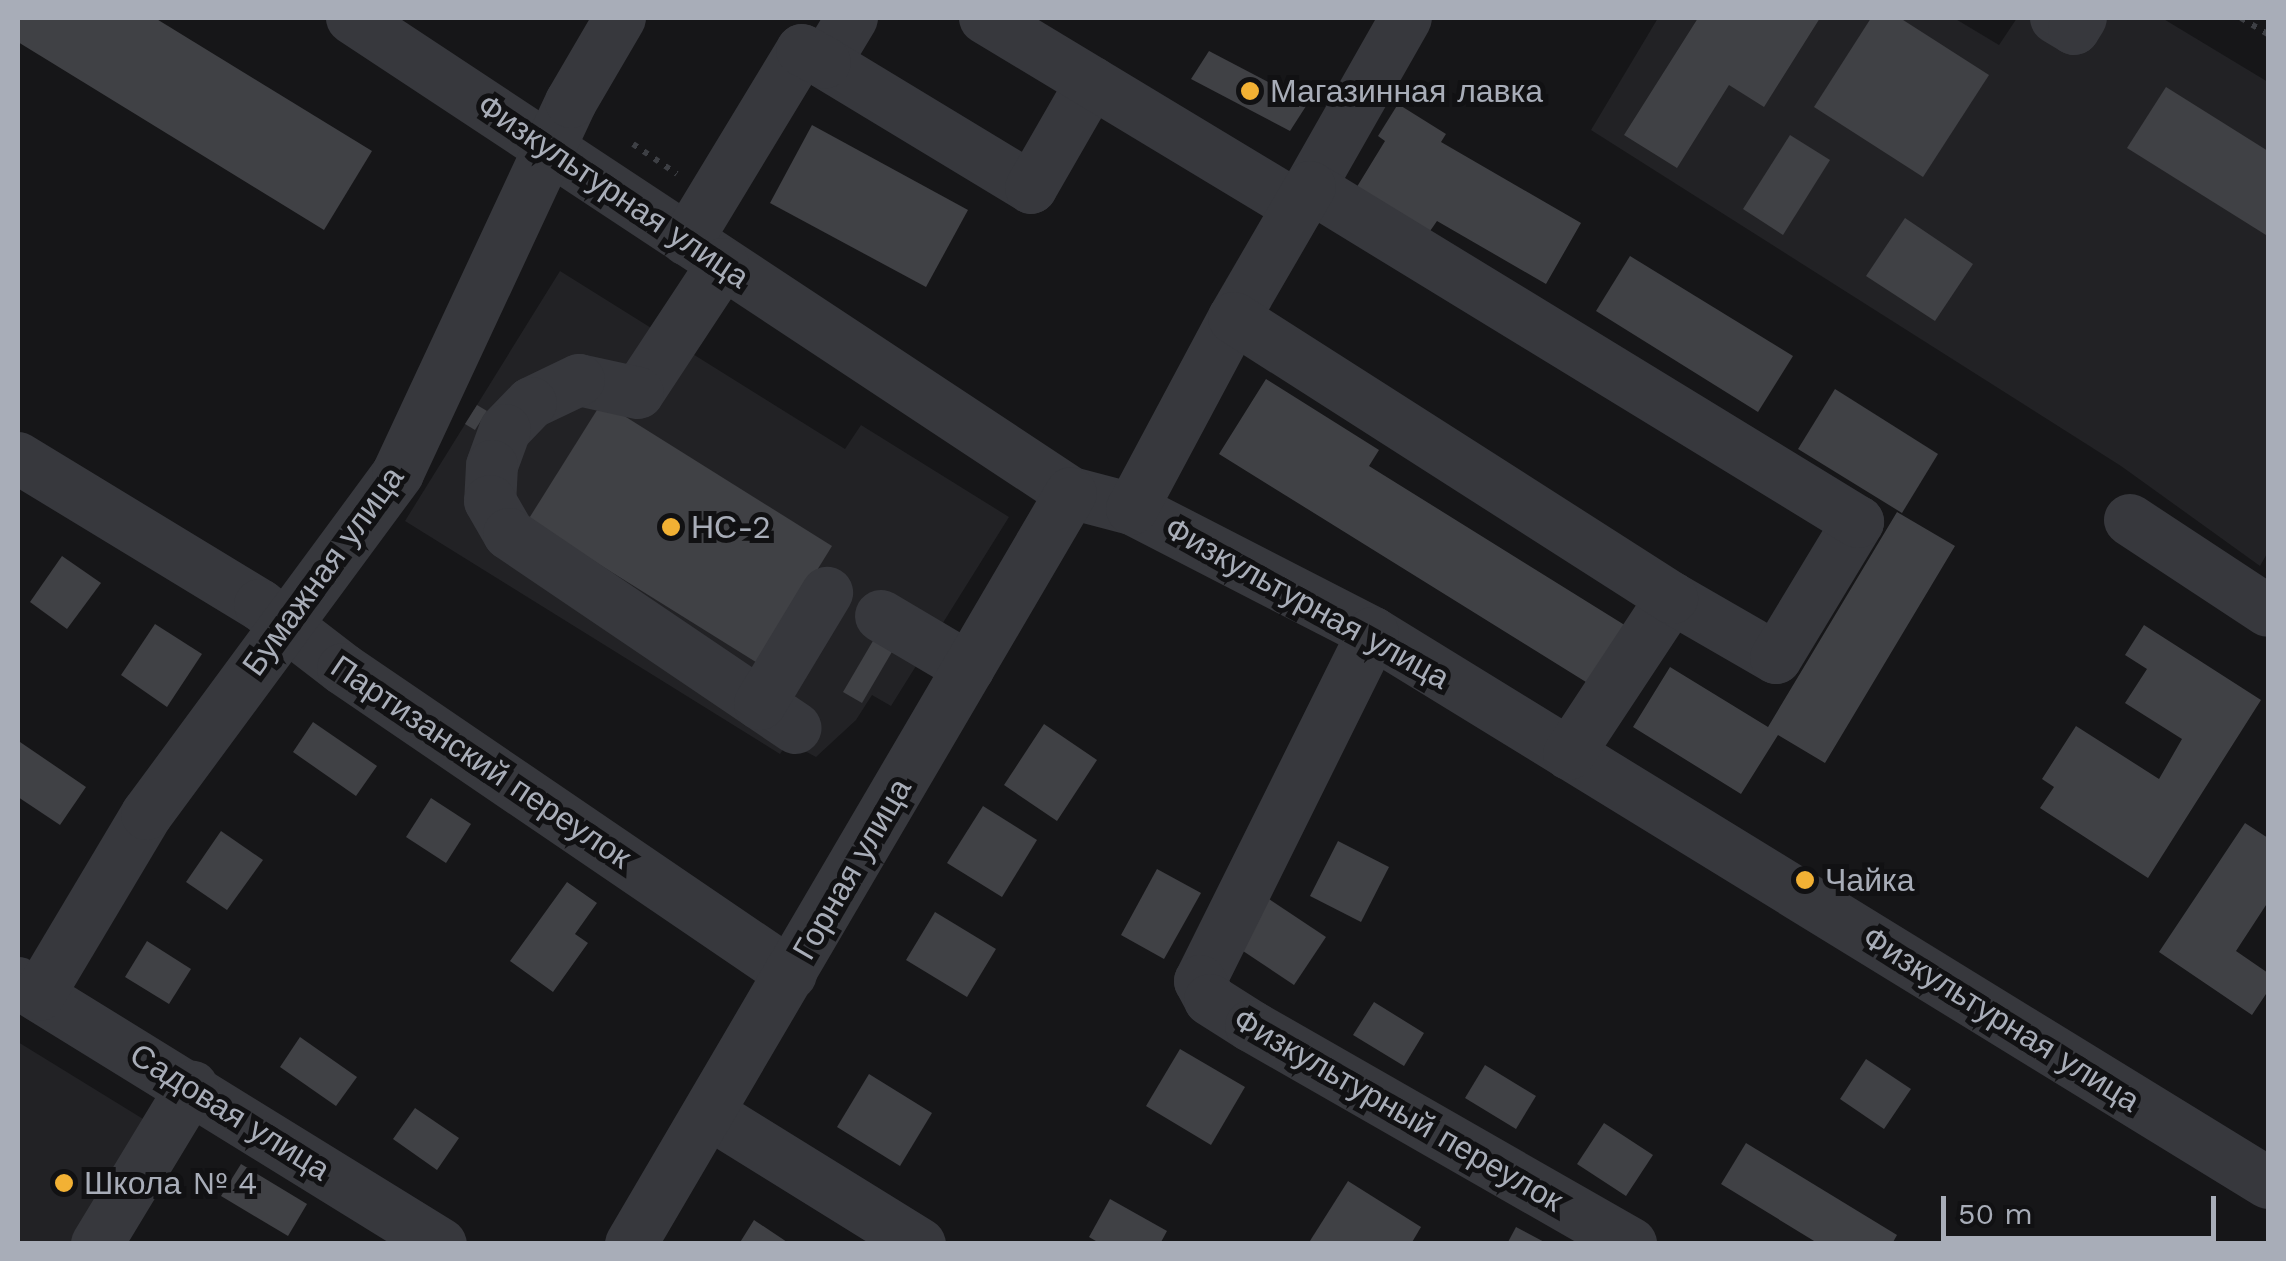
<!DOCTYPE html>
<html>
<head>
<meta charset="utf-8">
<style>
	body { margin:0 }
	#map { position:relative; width:2286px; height:1261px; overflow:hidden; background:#161618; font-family:"Work Sans",sans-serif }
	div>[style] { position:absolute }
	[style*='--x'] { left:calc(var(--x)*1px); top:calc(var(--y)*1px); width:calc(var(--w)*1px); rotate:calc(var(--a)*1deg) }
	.built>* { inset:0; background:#222225 }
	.building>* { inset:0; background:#404145 }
	.path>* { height:6px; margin-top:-3px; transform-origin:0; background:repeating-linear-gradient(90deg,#3d3f44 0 5px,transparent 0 13px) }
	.minor>* { height:52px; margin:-26px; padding:0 26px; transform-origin:26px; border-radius:26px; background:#37383d }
	.dots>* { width:28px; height:28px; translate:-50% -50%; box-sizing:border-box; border:5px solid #111113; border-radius:50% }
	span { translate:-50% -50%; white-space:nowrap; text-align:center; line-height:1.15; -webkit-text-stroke:10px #111113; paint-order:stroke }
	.poi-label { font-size:32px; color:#a8adb8 }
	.left { translate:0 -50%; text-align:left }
	.street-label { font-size:32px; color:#a8adb8 }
	.frame { position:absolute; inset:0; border:20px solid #a8adb8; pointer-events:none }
	.scale { position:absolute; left:1941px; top:1196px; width:275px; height:45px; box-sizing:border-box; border:5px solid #a8adb8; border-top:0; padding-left:12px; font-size:30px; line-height:35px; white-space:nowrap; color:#a8adb8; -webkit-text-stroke:8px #111113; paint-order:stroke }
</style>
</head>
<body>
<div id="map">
	<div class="built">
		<div style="clip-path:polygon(1658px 18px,1954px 18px,1999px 45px,2017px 18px,2162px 18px,2268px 82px,2268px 552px,2260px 566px,2121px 466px,1591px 130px)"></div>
		<div style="clip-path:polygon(560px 271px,845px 449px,861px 425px,1009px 517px,891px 706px,872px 695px,856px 720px,816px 757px,788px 742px,780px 754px,405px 521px)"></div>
		<div style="clip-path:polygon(18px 1042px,148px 1122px,72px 1243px,18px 1243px)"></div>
	</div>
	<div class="building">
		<div style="clip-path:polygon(18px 18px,155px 18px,372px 151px,324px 230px,18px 42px)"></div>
		<div style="clip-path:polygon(1698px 18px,1820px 18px,1764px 107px,1729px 85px,1677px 168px,1624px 135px)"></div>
		<div style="clip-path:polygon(1871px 18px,1900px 18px,1989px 75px,1923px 177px,1814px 107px)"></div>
		<div style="clip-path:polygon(1209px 51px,1308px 103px,1290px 131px,1191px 79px)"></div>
		<div style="clip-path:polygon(2166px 87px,2268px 151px,2266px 235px,2127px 148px)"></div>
		<div style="clip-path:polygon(1398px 104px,1446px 134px,1441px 142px,1581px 223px,1546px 284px,1437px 221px,1428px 234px,1355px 190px,1385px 141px,1378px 136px)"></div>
		<div style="clip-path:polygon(812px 125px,968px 210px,926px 287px,770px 203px)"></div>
		<div style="clip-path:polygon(1790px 135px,1830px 160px,1783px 235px,1743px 209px)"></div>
		<div style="clip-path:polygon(1905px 218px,1973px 264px,1935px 321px,1866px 276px)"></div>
		<div style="clip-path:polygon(1630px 256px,1793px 356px,1758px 412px,1596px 311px)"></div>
		<div style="clip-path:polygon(1266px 379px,1379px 450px,1369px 466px,1631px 629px,1594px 687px,1219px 454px)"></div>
		<div style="clip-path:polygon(1835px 389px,1938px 454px,1902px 513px,1798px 449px)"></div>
		<div style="clip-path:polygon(602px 402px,832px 546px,759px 664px,528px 520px)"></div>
		<div style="clip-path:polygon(477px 405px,487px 411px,475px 430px,465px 424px)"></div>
		<div style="clip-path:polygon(1897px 512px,1955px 546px,1825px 763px,1778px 735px,1741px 794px,1633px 727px,1670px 667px,1768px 727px)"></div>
		<div style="clip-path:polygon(62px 556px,101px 583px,67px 629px,30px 602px)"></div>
		<div style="clip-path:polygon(155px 624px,202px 654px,167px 707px,121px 675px)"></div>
		<div style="clip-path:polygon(2144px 625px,2261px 700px,2148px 878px,2040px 808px,2054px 787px,2042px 779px,2076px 726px,2159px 779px,2182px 739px,2125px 703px,2147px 669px,2125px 655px)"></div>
		<div style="clip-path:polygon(877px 634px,896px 645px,862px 703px,843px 692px)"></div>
		<div style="clip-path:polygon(313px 722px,377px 766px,356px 796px,293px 752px)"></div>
		<div style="clip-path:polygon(1044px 724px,1097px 760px,1057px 821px,1004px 785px)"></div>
		<div style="clip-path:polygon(20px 742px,86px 787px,60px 825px,18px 797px)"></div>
		<div style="clip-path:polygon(431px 798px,471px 824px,446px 863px,406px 837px)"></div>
		<div style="clip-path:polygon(983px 806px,1037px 840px,1002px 897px,947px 863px)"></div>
		<div style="clip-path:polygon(2245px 823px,2268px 838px,2268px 902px,2236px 951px,2268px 973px,2268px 991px,2252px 1015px,2159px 952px)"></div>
		<div style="clip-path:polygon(221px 831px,263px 860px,227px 910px,186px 882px)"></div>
		<div style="clip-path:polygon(1338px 841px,1389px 867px,1361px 922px,1310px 896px)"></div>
		<div style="clip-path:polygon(1157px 869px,1201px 893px,1164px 959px,1121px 935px)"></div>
		<div style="clip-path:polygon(567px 882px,597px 903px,575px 934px,588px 943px,553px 992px,510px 961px)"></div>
		<div style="clip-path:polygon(1269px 899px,1326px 937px,1294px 985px,1237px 947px)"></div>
		<div style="clip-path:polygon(935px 912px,996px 949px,967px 997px,906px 960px)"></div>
		<div style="clip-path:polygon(147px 941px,191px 969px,169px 1004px,125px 977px)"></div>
		<div style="clip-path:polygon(1374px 1002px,1424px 1033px,1404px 1066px,1353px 1035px)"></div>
		<div style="clip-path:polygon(300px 1037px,357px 1077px,336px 1106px,280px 1067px)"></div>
		<div style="clip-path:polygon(1180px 1049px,1245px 1087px,1211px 1145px,1146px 1106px)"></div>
		<div style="clip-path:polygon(1866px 1059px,1911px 1089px,1884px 1129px,1840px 1099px)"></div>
		<div style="clip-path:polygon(1485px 1065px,1536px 1096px,1516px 1129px,1465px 1098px)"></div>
		<div style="clip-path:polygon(869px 1074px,932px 1113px,900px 1166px,837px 1127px)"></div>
		<div style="clip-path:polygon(415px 1108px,459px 1138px,437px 1170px,393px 1139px)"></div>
		<div style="clip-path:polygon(1604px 1123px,1653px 1155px,1626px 1196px,1577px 1164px)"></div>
		<div style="clip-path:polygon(1746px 1143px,1897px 1235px,1892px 1244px,1819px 1244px,1721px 1184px)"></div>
		<div style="clip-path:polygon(241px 1164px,307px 1204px,288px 1236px,221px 1196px)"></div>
		<div style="clip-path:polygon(1348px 1181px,1421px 1227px,1411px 1244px,1308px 1244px)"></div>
		<div style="clip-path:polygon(1110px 1199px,1167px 1231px,1160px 1244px,1101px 1244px,1089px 1237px)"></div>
		<div style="clip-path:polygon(754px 1220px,790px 1244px,739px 1244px)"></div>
		<div style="clip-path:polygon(1516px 1227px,1548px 1244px,1507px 1244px)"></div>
	</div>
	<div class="path">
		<div style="--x:2241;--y:18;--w:31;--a:31"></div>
		<div style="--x:633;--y:144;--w:53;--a:34.3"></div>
	</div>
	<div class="minor">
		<div style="--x:352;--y:18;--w:862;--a:33.45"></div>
		<div style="--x:1071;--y:493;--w:63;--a:14.7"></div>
		<div style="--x:1132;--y:509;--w:271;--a:27.2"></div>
		<div style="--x:1373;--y:633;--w:1050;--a:31.57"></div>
		<div style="--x:852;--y:18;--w:52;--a:121"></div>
		<div style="--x:825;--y:63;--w:241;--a:31.2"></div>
		<div style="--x:1031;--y:188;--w:122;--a:-60.1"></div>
		<div style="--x:985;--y:18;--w:366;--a:31.1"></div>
		<div style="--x:2056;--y:18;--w:21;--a:31"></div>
		<div style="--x:2074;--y:29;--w:13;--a:-58"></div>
		<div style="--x:1310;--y:187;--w:194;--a:-60.4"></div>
		<div style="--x:687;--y:240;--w:222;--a:-58.8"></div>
		<div style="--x:802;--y:50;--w:26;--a:29"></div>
		<div style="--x:723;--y:264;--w:154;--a:123.4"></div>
		<div style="--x:638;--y:393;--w:60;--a:-167.6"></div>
		<div style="--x:579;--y:380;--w:53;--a:154.4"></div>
		<div style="--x:531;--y:403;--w:37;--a:134"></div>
		<div style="--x:505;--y:430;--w:38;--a:110"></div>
		<div style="--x:492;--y:466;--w:35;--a:93"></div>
		<div style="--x:490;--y:501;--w:38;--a:60"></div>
		<div style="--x:509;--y:534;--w:346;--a:34.1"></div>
		<div style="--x:18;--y:458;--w:283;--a:31.3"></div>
		<div style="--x:260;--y:605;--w:105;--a:37.6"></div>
		<div style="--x:343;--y:669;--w:542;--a:34.25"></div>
		<div style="--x:1132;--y:509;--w:217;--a:-61.9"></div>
		<div style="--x:2130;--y:520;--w:165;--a:33.4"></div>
		<div style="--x:881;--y:616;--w:102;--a:30.6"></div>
		<div style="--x:1373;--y:633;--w:389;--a:116.4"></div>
		<div style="--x:1200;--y:981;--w:21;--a:62"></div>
		<div style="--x:1210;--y:1000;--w:49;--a:32.4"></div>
		<div style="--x:1251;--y:1026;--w:438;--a:29.8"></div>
		<div style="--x:760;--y:704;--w:130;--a:-58.9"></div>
		<div style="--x:1569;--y:754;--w:187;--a:-56.6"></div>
		<div style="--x:1672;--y:598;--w:120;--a:30"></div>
		<div style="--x:1776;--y:658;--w:159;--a:-58.9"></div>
		<div style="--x:1858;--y:522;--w:642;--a:-148.56"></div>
		<div style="--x:1310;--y:187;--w:151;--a:120.1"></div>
		<div style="--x:1234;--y:318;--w:520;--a:32.59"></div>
		<div style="--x:18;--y:983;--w:497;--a:31.7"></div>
		<div style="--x:39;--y:995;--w:211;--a:-59.2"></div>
		<div style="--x:147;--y:814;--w:423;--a:-53.6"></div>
		<div style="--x:398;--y:473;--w:409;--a:-65"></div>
		<div style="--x:571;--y:102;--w:97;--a:-59.7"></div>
		<div style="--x:710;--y:1114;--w:247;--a:31.8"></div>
		<div style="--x:97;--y:1244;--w:184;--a:-58.8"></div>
		<div style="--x:631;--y:1244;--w:870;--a:-59.63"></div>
	</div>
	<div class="dots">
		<div style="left:1250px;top:91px;background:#f2b134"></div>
		<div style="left:671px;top:527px;background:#f2b134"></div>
		<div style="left:1805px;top:880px;background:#f2b134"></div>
		<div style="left:64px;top:1183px;background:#f2b134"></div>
	</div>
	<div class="poi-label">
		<span class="left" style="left:1270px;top:91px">Магазинная лавка</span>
		<span class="left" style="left:691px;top:527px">НС-2</span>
		<span class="left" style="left:1825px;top:880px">Чайка</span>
		<span class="left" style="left:84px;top:1183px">Школа № 4</span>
	</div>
	<div class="street-label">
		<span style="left:613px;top:191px;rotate:34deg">Физкультурная улица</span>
		<span style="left:323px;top:571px;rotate:-54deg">Бумажная улица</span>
		<span style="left:1307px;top:603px;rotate:29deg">Физкультурная улица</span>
		<span style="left:481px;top:762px;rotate:34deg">Партизанский переулок</span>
		<span style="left:852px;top:869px;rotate:-60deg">Горная улица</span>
		<span style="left:2001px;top:1019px;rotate:32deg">Физкультурная улица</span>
		<span style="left:1398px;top:1110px;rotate:30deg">Физкультурный переулок</span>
		<span style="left:230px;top:1112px;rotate:32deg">Садовая улица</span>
	</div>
	<div class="frame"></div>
	<div class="scale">50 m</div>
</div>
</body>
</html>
